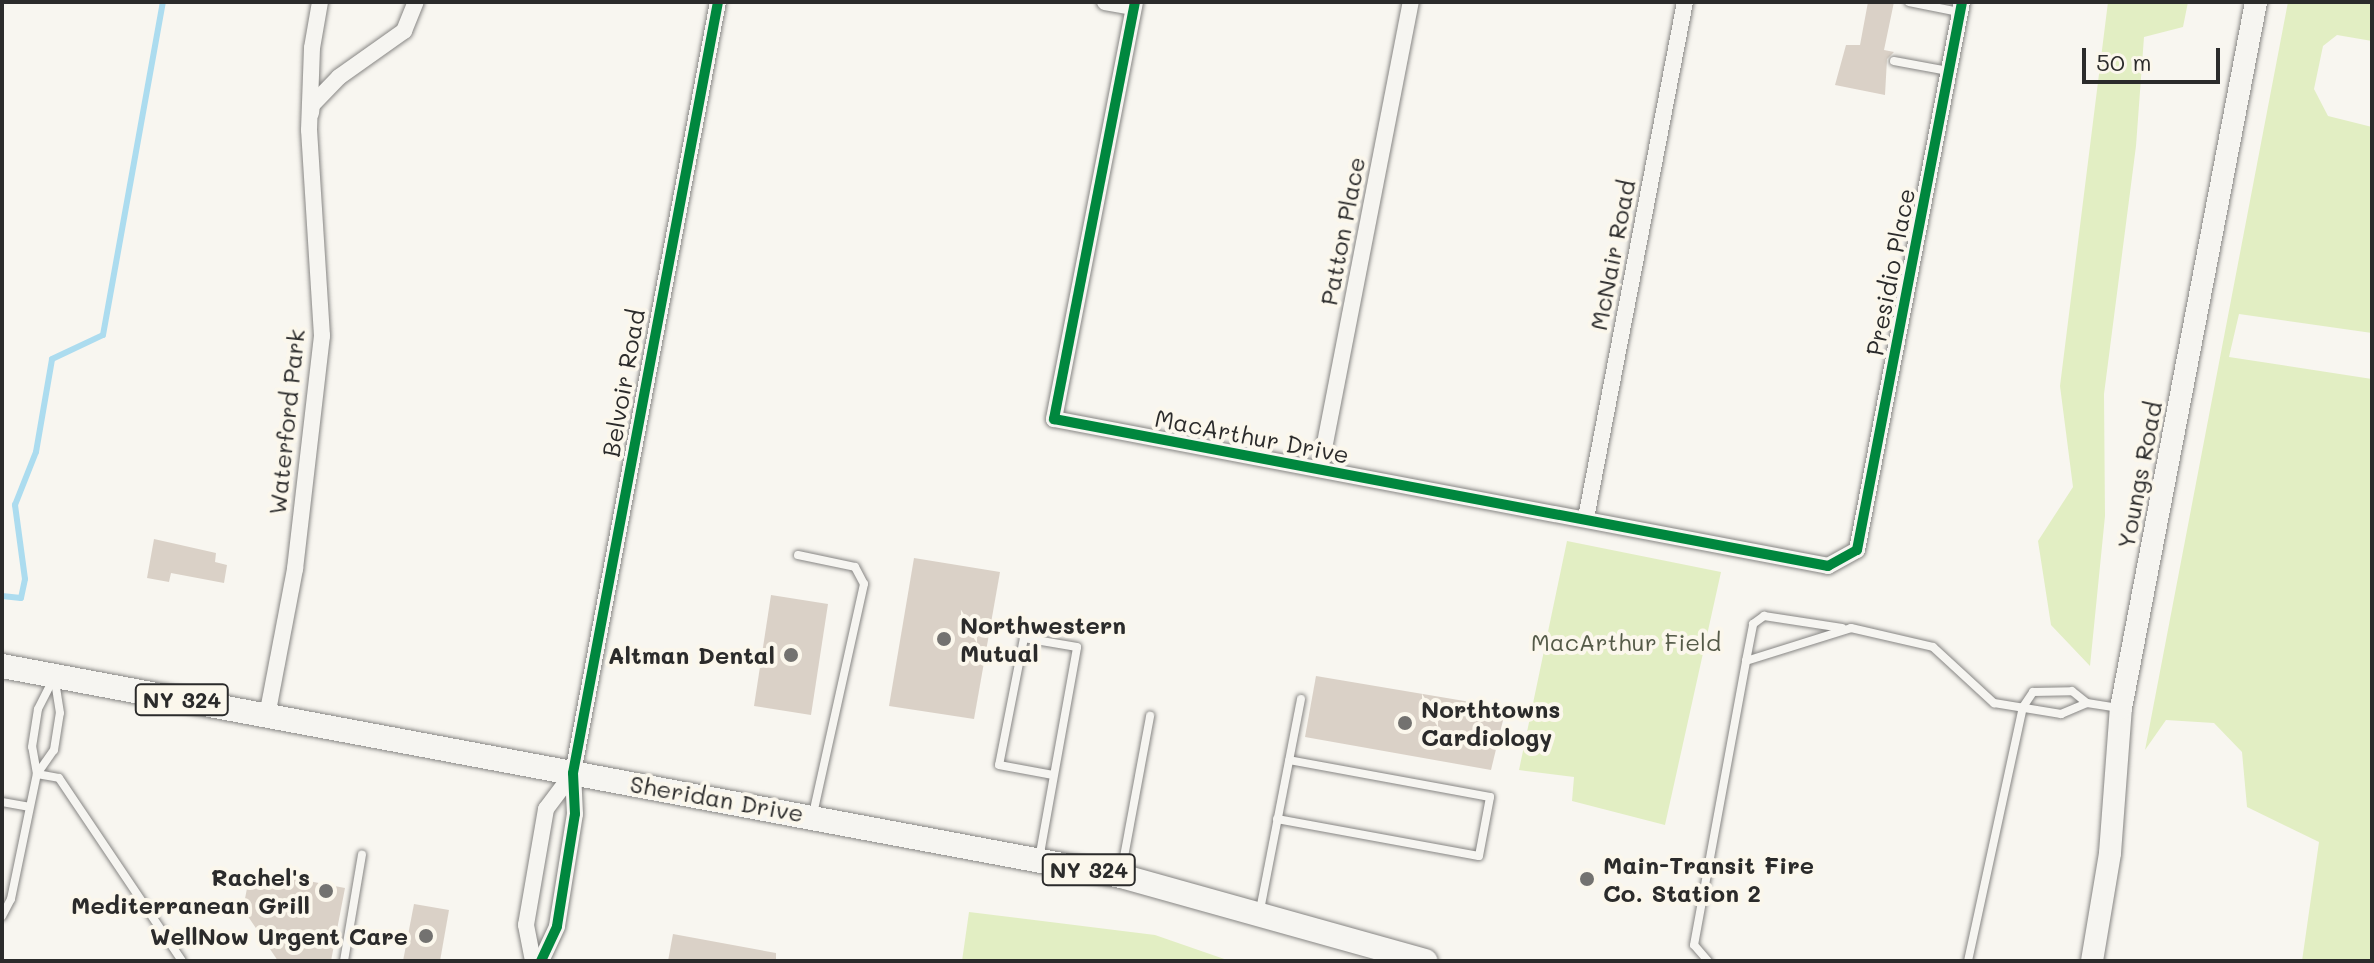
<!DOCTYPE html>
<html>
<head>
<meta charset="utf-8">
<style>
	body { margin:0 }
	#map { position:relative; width:2374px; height:963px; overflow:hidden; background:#f8f6f0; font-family:Mali,sans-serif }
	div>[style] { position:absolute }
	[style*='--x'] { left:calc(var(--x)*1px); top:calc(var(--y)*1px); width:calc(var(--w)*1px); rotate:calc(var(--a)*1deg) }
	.green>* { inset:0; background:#e2eec3 }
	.stream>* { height:6px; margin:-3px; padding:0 3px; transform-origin:3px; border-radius:3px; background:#acdcef }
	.building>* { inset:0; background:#dad1c7 }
	.roads { filter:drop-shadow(0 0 2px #878684) drop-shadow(0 0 2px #878684) }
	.lane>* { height:8px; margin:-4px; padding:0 4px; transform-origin:4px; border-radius:4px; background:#f6f5f1 }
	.street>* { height:16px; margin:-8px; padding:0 8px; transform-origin:8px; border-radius:8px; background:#f6f5f1 }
	.secondary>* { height:22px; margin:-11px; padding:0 11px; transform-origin:11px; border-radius:11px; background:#f6f5f1 }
	.primary>* { height:24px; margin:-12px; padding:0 12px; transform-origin:12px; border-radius:12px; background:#f6f5f1 }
	.cycleway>* { height:10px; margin:-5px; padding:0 5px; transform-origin:5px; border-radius:5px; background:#00873e }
	.dots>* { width:22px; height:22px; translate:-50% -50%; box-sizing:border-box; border:4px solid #fbf7ec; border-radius:50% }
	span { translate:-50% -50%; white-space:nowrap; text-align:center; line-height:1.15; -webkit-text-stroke:8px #fbf7ec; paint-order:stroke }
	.shield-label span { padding:2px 6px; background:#fbf7ec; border:2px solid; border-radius:6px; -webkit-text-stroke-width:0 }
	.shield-label { font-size:22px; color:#2b2b2b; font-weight:700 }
	.street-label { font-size:24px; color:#2b2b2b }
	.poi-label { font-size:24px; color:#2b2b2b; font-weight:700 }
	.left { translate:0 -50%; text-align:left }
	.right { translate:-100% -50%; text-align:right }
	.park-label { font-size:24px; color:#545a48 }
	.frame { position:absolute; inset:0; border:4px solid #2b2b2b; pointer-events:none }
	.scale { position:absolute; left:2082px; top:48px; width:138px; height:36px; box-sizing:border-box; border:4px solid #2b2b2b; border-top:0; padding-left:10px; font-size:24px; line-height:28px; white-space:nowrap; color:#2b2b2b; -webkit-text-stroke:6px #fbf7ec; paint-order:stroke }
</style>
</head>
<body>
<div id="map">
	<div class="green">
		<div style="clip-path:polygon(2108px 2px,2188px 2px,2183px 27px,2144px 37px,2136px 146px,2104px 394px,2105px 516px,2090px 666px,2051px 625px,2038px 541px,2073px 487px,2060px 386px)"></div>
		<div style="clip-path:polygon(2288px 2px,2372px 2px,2372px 41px,2337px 35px,2323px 46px,2314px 89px,2328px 116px,2372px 127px,2372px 333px,2239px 314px,2229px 357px,2372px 379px,2372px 961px,2302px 961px,2319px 842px,2247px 807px,2242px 752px,2214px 723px,2166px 720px,2145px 750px)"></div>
		<div style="clip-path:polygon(1567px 541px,1721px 572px,1665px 825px,1572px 801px,1574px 777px,1519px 770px)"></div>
		<div style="clip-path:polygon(969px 912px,1155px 935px,1230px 961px,962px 961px)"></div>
	</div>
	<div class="stream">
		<div style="--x:2;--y:596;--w:19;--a:6"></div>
		<div style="--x:21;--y:598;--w:19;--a:-78"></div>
		<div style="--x:25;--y:579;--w:75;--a:-97.7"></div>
		<div style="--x:15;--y:505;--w:57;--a:-68.4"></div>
		<div style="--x:36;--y:452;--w:94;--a:-80.2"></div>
		<div style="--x:52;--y:359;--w:56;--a:-25.2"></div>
		<div style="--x:103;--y:335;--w:338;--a:-79.8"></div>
	</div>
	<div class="building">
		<div style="clip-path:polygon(1868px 2px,1894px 2px,1884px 50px,1894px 52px,1887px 59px,1885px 95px,1835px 85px,1846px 45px,1860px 45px)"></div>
		<div style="clip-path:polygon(154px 539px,216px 553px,215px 562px,227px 565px,224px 583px,171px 573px,169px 582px,147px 578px)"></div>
		<div style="clip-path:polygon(914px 558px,1000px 572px,974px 719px,889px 706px)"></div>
		<div style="clip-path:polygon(771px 595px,828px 604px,811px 715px,754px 706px)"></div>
		<div style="clip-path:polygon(1316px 676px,1506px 708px,1491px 770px,1305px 737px)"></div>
		<div style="clip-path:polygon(272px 874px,345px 888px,331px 961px,278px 961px,243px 909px,248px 883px,256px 877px,271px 880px)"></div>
		<div style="clip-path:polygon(414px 904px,449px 910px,440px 961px,403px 961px)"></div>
		<div style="clip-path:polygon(673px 934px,776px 953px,776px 961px,668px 961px)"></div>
	</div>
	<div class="roads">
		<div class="lane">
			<div style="--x:1909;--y:2;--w:51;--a:11.3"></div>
			<div style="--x:1894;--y:61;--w:55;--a:10.5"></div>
			<div style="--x:798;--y:555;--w:58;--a:11.9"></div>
			<div style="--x:855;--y:567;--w:19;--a:62"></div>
			<div style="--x:864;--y:584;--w:236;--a:102.5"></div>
			<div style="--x:1746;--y:661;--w:38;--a:-79"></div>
			<div style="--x:1753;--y:624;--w:14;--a:-36"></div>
			<div style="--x:1764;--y:616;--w:79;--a:8.7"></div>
			<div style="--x:37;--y:774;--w:22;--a:10"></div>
			<div style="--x:59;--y:778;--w:220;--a:56.1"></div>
			<div style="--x:37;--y:774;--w:27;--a:-100"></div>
			<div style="--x:32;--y:747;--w:38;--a:-81"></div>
			<div style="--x:38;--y:709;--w:33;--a:-63"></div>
			<div style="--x:2;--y:802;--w:27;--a:10"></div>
			<div style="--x:1277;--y:819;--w:205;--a:10.4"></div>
			<div style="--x:1479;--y:856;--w:60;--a:-79.4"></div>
			<div style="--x:1490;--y:797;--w:204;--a:-169.6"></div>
			<div style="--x:1039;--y:859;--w:215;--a:-79.8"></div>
			<div style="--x:1077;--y:647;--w:54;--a:-170.4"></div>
			<div style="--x:1024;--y:638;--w:129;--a:101.1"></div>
			<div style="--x:999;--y:765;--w:55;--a:10.5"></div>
			<div style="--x:1121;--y:873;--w:160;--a:-79.5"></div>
			<div style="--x:1260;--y:910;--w:215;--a:-79"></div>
			<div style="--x:2;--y:916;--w:19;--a:-62"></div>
			<div style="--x:11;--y:899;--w:128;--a:-78.3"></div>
			<div style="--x:37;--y:774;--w:29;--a:-55"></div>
			<div style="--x:54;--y:750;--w:37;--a:-81"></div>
			<div style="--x:60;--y:713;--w:33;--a:-99"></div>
			<div style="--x:344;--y:961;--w:108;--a:-80.4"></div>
			<div style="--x:1708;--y:961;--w:21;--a:-131"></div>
			<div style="--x:1694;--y:945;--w:289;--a:-79.6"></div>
			<div style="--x:1746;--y:661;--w:110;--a:-17.4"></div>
			<div style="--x:1851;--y:628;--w:84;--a:13"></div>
			<div style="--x:1933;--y:647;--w:83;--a:42.6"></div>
			<div style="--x:1994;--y:703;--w:68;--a:9.3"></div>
			<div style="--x:2061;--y:714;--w:28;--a:-23"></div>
			<div style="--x:1968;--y:961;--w:260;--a:-77.8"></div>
			<div style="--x:2023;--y:707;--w:18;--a:-56"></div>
			<div style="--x:2033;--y:692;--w:39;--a:-1"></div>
			<div style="--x:2072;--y:691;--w:19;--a:39"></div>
			<div style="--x:2087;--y:703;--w:33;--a:9"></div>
		</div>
		<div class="street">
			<div style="--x:1105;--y:2;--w:29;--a:10"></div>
			<div style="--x:1135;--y:2;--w:425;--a:101"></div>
			<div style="--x:1054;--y:419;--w:788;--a:10.75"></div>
			<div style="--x:1828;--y:566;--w:33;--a:-29"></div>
			<div style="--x:1857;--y:550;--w:558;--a:-79.15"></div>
			<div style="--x:311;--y:113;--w:8;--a:-83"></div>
			<div style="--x:312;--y:105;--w:39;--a:-46"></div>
			<div style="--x:339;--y:77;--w:80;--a:-35.3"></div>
			<div style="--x:404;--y:31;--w:31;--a:-68"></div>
			<div style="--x:1320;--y:469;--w:476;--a:-79"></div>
			<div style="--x:1586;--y:518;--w:525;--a:-79.14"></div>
			<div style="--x:267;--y:716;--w:150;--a:-79.2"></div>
			<div style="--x:295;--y:569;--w:235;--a:-83.4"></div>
			<div style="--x:322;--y:336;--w:206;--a:-93.6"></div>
			<div style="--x:309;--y:130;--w:82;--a:-87.9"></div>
			<div style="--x:312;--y:48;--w:47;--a:-80.1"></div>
			<div style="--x:533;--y:961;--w:37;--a:-101"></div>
			<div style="--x:526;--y:925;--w:118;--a:-80.2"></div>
			<div style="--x:546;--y:809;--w:45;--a:-53.1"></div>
			<div style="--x:541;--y:961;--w:38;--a:-65"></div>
			<div style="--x:557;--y:926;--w:113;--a:-80.9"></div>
			<div style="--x:575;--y:814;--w:41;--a:-92.8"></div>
			<div style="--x:573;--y:773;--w:785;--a:-79.35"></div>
		</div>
		<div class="secondary">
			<div style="--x:2092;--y:961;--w:109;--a:-80.5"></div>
			<div style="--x:2110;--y:853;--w:145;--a:-85.7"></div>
			<div style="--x:2121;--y:708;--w:719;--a:-79.17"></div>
		</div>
		<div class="primary">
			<div style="--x:2;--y:666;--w:1139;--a:10.63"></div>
			<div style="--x:1121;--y:876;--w:316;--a:15.6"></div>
		</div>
	</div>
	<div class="cycleway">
		<div style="--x:1135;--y:2;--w:425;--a:101"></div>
		<div style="--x:1054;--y:419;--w:788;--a:10.75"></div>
		<div style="--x:1828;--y:566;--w:33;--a:-29"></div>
		<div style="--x:1857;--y:550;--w:558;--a:-79.15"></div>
		<div style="--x:541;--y:961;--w:38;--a:-65"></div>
		<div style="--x:557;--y:926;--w:113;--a:-80.9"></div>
		<div style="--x:575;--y:814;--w:41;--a:-92.8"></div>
		<div style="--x:573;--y:773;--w:785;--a:-79.35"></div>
	</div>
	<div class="dots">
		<div style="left:944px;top:639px;background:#737270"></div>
		<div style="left:791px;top:655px;background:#737270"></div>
		<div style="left:1405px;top:723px;background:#737270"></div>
		<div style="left:1587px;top:879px;background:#737270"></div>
		<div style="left:326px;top:891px;background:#737270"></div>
		<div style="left:426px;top:936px;background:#737270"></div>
	</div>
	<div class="shield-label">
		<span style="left:182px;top:700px">NY 324</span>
		<span style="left:1089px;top:870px">NY 324</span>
	</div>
	<div class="street-label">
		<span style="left:1342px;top:231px;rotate:-79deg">Patton Place</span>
		<span style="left:1612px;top:255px;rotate:-79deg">McNair Road</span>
		<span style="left:1890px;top:272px;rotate:-79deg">Presidio Place</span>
		<span style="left:623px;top:383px;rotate:-80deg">Belvoir Road</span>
		<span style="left:286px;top:422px;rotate:-84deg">Waterford Park</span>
		<span style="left:1252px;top:436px;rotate:11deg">MacArthur Drive</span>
		<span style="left:2139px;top:475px;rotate:-79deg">Youngs Road</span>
		<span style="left:717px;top:798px;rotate:10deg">Sheridan Drive</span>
	</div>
	<div class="poi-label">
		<span class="left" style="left:960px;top:639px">Northwestern<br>Mutual</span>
		<span class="right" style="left:775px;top:655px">Altman Dental</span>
		<span class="left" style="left:1421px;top:723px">Northtowns<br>Cardiology</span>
		<span class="left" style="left:1603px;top:879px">Main-Transit Fire<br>Co. Station 2</span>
		<span class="right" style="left:310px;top:891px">Rachel's<br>Mediterranean Grill</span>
		<span class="right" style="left:408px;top:936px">WellNow Urgent Care</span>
	</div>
	<div class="park-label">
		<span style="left:1626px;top:642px">MacArthur Field</span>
	</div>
	<div class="frame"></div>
	<div class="scale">50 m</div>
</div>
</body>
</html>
